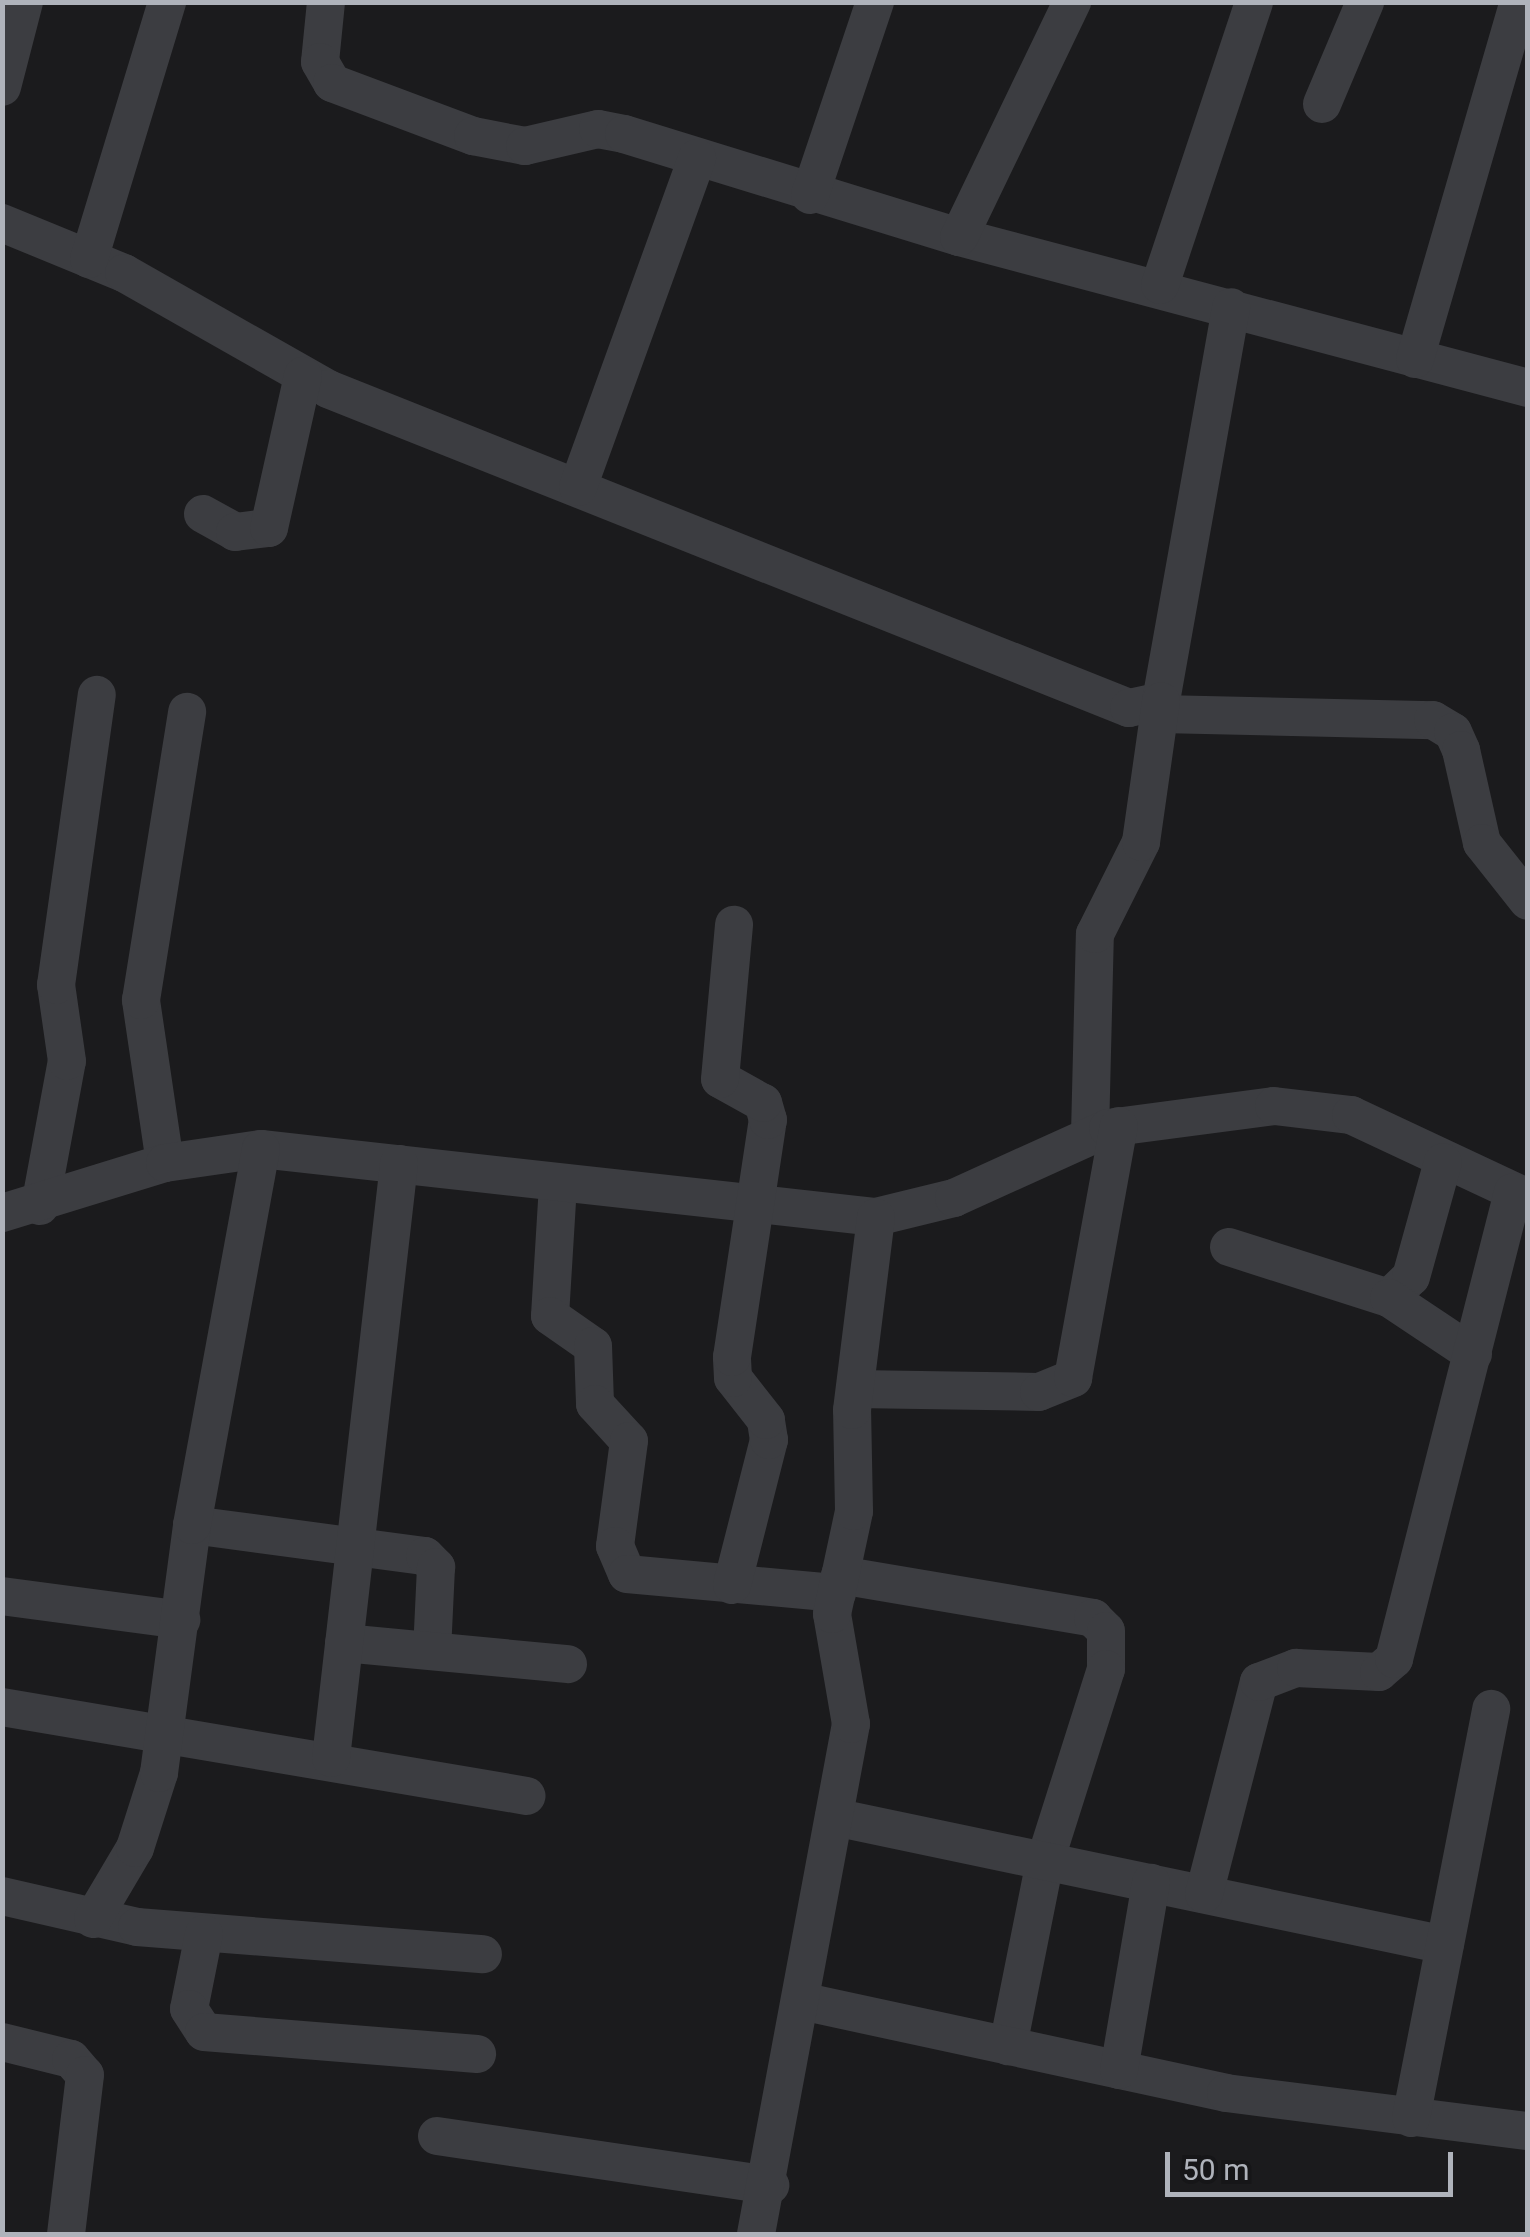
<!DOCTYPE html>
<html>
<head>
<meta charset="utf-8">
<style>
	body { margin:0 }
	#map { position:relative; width:1530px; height:2237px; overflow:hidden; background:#1b1b1d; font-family:Roboto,sans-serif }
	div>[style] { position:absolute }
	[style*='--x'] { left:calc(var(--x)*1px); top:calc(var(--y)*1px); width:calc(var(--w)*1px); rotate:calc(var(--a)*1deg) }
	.minor>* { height:38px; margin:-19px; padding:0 19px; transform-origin:19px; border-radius:19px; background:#3c3d41 }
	span { translate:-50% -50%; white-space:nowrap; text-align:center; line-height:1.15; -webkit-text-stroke:10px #161618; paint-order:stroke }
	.frame { position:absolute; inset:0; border:5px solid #afb3bb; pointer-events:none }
	.scale { position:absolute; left:1165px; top:2152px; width:288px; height:45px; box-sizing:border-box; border:5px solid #afb3bb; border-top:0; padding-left:12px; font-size:30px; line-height:35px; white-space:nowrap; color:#afb3bb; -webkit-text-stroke:8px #161618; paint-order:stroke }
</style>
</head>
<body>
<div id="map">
	<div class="minor">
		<div style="--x:326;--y:2;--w:60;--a:95.7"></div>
		<div style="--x:320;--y:62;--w:24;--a:60"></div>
		<div style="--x:332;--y:83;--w:151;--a:20.6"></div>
		<div style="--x:473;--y:136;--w:53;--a:10.9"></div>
		<div style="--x:525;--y:146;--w:75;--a:-13.1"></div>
		<div style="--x:598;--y:129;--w:26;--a:11"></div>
		<div style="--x:624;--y:134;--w:350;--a:17.1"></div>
		<div style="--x:959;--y:237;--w:589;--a:14.86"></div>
		<div style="--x:2;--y:87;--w:88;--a:-75.5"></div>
		<div style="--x:1322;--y:104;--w:111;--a:-67.1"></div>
		<div style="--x:810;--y:195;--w:204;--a:-71.4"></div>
		<div style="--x:2;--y:223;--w:132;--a:22.3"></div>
		<div style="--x:124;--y:273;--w:235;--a:29.6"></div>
		<div style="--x:328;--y:389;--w:862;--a:21.72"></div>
		<div style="--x:1129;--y:708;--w:33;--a:-12"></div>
		<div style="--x:1161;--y:701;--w:400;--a:-79.9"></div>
		<div style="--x:959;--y:237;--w:261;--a:-64.3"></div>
		<div style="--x:89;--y:259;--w:269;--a:-73.1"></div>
		<div style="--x:1160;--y:285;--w:298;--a:-71.6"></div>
		<div style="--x:1415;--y:359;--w:372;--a:-73.8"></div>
		<div style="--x:578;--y:487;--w:350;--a:-70.1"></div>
		<div style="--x:203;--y:514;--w:37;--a:29"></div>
		<div style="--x:235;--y:532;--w:34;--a:-7"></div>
		<div style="--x:269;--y:528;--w:156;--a:-77.4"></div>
		<div style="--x:1160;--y:714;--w:273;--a:1.3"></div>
		<div style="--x:1433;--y:720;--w:23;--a:31"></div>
		<div style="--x:1453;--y:732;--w:20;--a:66"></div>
		<div style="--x:1461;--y:750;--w:95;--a:77.3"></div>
		<div style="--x:1482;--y:843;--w:74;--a:51.6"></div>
		<div style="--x:1090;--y:1134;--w:200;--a:-88.6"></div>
		<div style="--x:1095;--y:934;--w:103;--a:-63.4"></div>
		<div style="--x:1141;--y:842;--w:142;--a:-81.9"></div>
		<div style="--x:165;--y:1163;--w:165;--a:-98.4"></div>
		<div style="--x:141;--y:1000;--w:292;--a:-80.9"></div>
		<div style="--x:558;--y:1185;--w:131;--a:93.5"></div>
		<div style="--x:550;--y:1316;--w:52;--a:34.9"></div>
		<div style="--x:593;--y:1346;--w:58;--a:88"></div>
		<div style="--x:595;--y:1404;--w:50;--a:47.4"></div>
		<div style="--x:629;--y:1441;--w:106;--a:97.6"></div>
		<div style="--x:615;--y:1546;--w:30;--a:67"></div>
		<div style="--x:627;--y:1574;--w:211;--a:5.2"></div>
		<div style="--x:40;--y:1206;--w:147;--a:-79.5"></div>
		<div style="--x:67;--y:1061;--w:77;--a:-98.2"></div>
		<div style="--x:56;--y:985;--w:293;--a:-82"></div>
		<div style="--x:2;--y:1213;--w:170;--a:-17.1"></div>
		<div style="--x:165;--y:1163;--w:97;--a:-8.3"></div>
		<div style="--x:261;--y:1149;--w:619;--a:6.31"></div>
		<div style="--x:876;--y:1217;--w:80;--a:-13.7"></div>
		<div style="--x:954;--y:1198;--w:169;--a:-24.4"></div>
		<div style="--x:1108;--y:1128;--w:167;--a:-7.5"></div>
		<div style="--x:1274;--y:1106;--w:78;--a:6.7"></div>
		<div style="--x:1351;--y:1115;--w:195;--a:25.1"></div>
		<div style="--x:1229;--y:1247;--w:168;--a:17.7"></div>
		<div style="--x:1389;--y:1298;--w:30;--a:-44"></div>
		<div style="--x:1411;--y:1277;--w:119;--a:-74.5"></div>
		<div style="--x:1389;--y:1298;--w:101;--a:33.7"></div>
		<div style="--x:855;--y:1389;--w:184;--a:0.9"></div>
		<div style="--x:1039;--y:1392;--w:37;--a:-22"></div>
		<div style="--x:1073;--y:1378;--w:256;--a:-79.7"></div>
		<div style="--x:192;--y:1525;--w:235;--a:7.6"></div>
		<div style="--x:425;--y:1556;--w:16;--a:45"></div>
		<div style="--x:436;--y:1567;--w:84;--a:92.7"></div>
		<div style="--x:840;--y:1575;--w:257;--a:9.6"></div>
		<div style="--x:1093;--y:1618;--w:18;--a:45"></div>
		<div style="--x:1106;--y:1631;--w:38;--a:90"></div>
		<div style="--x:1106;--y:1669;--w:201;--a:107.6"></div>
		<div style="--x:1045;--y:1861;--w:189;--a:101.3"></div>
		<div style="--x:732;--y:1585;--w:150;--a:-75.7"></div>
		<div style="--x:769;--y:1440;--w:20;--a:-99"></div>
		<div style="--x:766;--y:1420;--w:53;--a:-128.2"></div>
		<div style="--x:733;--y:1378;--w:21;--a:-93"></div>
		<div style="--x:732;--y:1357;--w:240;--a:-81.4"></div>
		<div style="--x:768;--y:1120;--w:18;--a:-106"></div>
		<div style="--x:763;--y:1103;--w:49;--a:-150.8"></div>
		<div style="--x:720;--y:1079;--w:155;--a:-84.8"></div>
		<div style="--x:2;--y:1596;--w:181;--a:7.6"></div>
		<div style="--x:344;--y:1643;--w:225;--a:5.4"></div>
		<div style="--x:2;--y:1707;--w:532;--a:9.62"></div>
		<div style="--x:331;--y:1758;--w:598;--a:-83.47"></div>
		<div style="--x:834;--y:1817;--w:624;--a:11.83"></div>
		<div style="--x:1204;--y:1894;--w:219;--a:-75.5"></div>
		<div style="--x:1259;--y:1682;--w:40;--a:-21"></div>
		<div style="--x:1296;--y:1668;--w:83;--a:2.8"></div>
		<div style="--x:1379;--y:1672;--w:20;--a:-41"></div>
		<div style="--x:1394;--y:1659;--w:482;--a:-75.7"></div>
		<div style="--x:2;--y:1896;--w:139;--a:12.9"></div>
		<div style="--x:137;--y:1927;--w:347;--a:4.5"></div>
		<div style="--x:93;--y:1919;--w:82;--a:-59.4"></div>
		<div style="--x:135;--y:1848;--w:79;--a:-72.3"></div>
		<div style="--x:159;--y:1773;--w:250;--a:-82.4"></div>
		<div style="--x:192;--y:1525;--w:382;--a:-79.6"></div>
		<div style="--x:204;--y:1934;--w:76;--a:101.3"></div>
		<div style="--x:189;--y:2009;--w:27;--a:57"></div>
		<div style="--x:204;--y:2032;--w:274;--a:4.6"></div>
		<div style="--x:801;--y:2001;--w:435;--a:12.2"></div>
		<div style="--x:1226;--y:2093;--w:304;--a:7.2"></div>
		<div style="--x:2;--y:2042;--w:71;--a:13.8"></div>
		<div style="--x:71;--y:2059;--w:21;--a:49"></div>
		<div style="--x:85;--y:2075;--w:160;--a:96.8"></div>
		<div style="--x:1119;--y:2070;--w:190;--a:-80.3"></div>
		<div style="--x:1411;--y:2118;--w:417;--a:-78.9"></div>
		<div style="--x:437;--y:2136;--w:337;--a:8.4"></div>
		<div style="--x:756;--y:2234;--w:519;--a:-79.45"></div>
		<div style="--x:851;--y:1724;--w:112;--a:-99.8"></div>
		<div style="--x:832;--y:1614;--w:105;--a:-77.9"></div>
		<div style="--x:854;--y:1511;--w:101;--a:-91.1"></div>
		<div style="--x:852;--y:1410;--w:194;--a:-82.9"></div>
	</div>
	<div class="frame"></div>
	<div class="scale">50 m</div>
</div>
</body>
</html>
